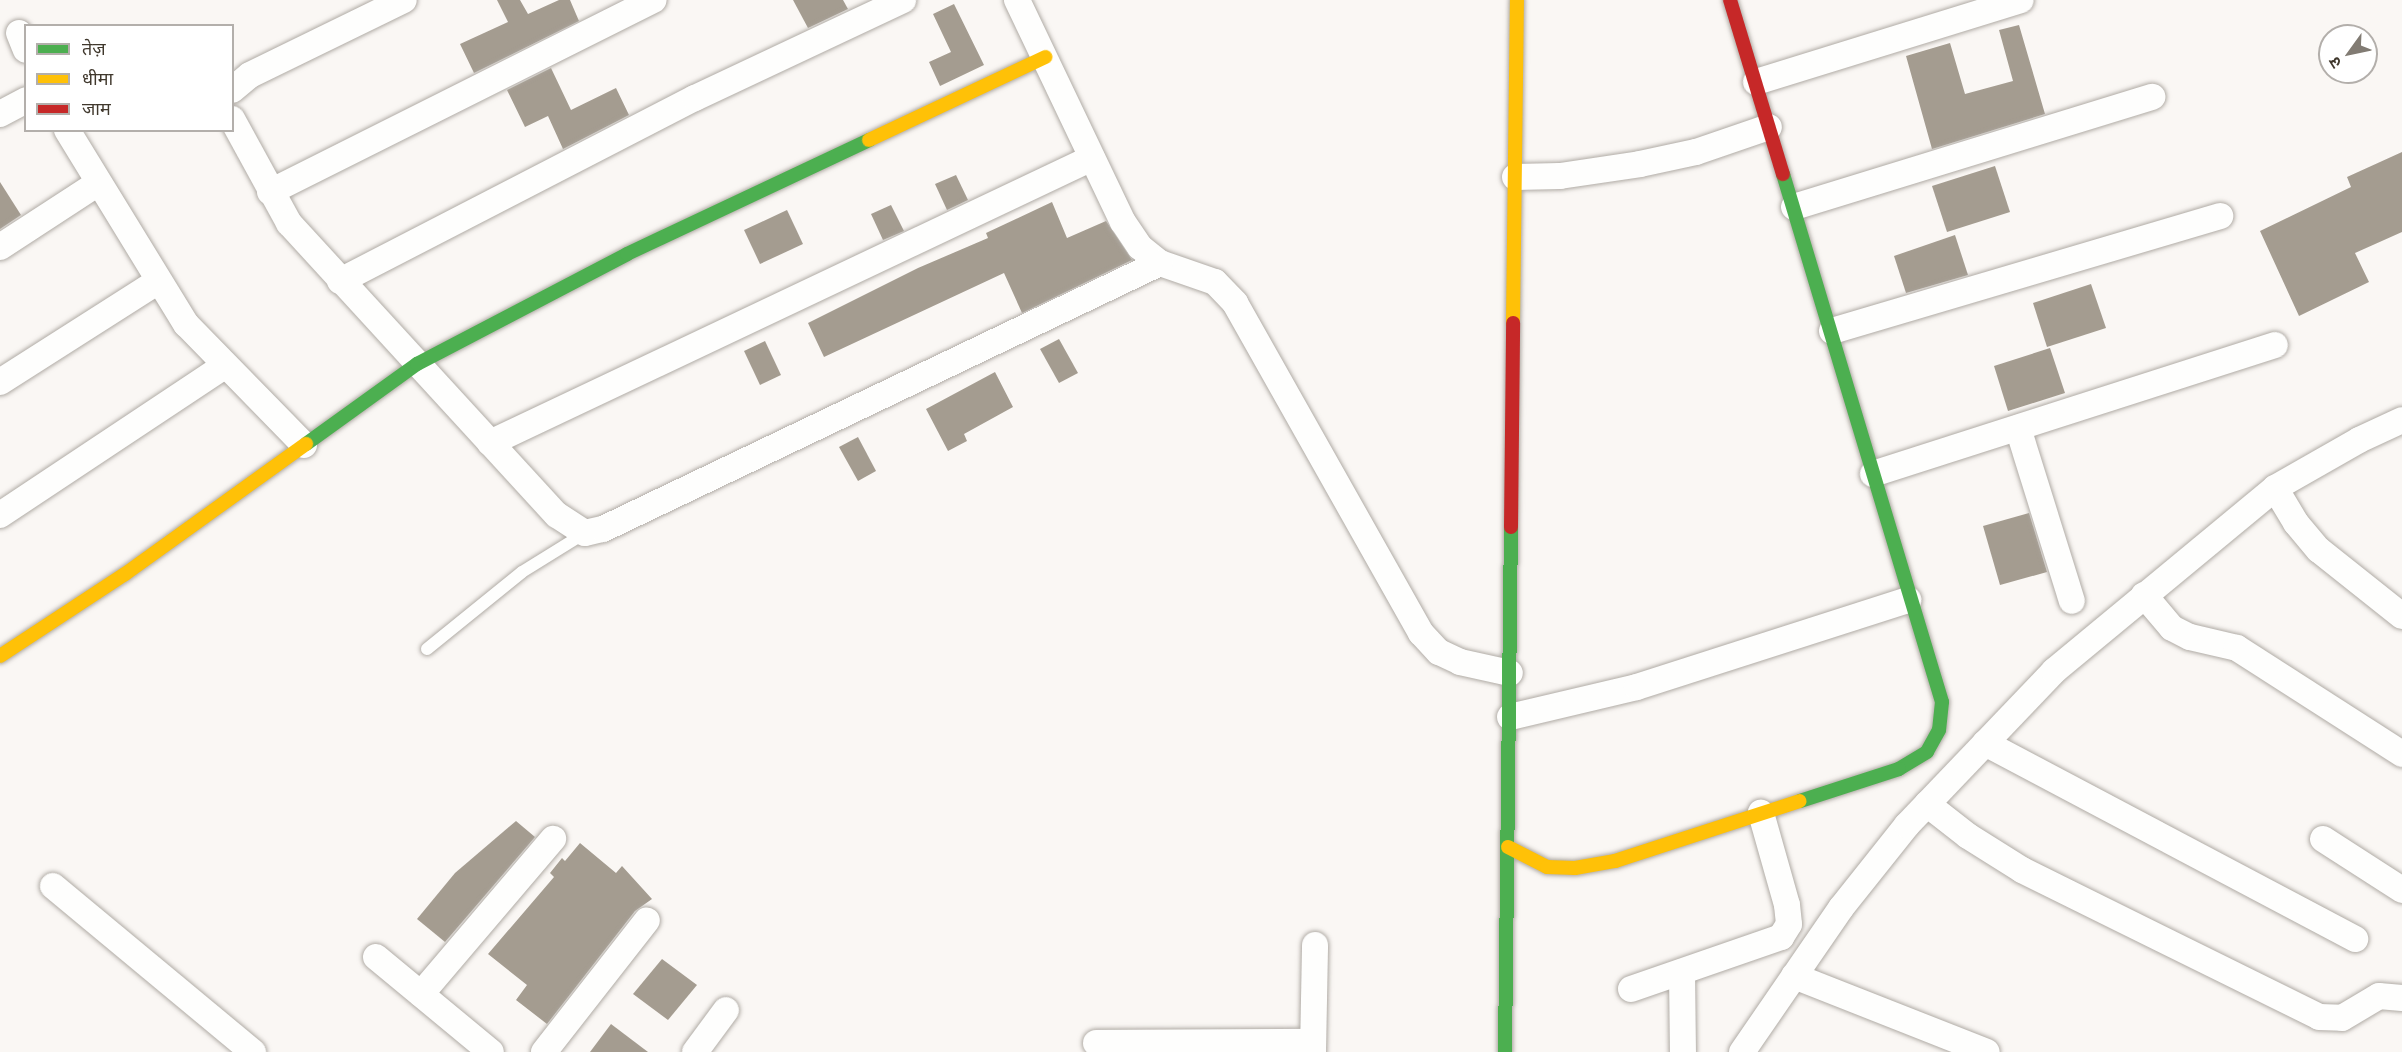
<!DOCTYPE html>
<html>
<head>
<meta charset="utf-8">
<style>
	body { margin:0 }
	#map { position:relative; width:2402px; height:1052px; overflow:hidden; background:#faf7f4; font-family:"PT Sans Narrow","Noto Sans Devanagari",sans-serif }
	div>[style] { position:absolute }
	[style*='--x'] { left:calc(var(--x)*1px); top:calc(var(--y)*1px); width:calc(var(--w)*1px); rotate:calc(var(--a)*1deg) }
	.building>* { inset:0; background:#a49c90 }
	.roads { filter:drop-shadow(0 0 2px #b0aba5) drop-shadow(0 0 2px #b0aba5) }
	.lane>* { height:12px; margin:-6px; padding:0 6px; transform-origin:6px; border-radius:6px; background:#fefefd }
	.street>* { height:26px; margin:-13px; padding:0 13px; transform-origin:13px; border-radius:13px; background:#fefefd }
	.fast>* { height:14px; margin:-7px; padding:0 7px; transform-origin:7px; border-radius:7px; background:#4caf50 }
	.slow>* { height:14px; margin:-7px; padding:0 7px; transform-origin:7px; border-radius:7px; background:#ffc107 }
	.jam>* { height:14px; margin:-7px; padding:0 7px; transform-origin:7px; border-radius:7px; background:#c62828 }
	span { translate:-50% -50%; white-space:nowrap; text-align:center; line-height:1.15; -webkit-text-stroke:6px #fff; paint-order:stroke }
	.legend { position:absolute; left:24px; top:24px; width:210px; height:108px; box-sizing:border-box; background:#fff; border:2px solid #b3afab; margin:0; padding:8px 10px; list-style:none; font-size:18px; color:#40382d }
	.legend li { display:flex; align-items:center; gap:12px; height:30px }
	.legend b { width:30px; border:2px solid #b3afab }
	.north { position:absolute; left:2318px; top:24px; width:60px; height:60px; box-sizing:border-box; background:#fff; border:2px solid #b3afab; border-radius:50%; rotate:237deg; font-size:16px; font-weight:700; line-height:24px; text-align:center; color:#40382d }
	.north::after { content:''; display:block; margin:auto; width:21px; height:27px; background:#817b73; clip-path:polygon(50% 0,100% 100%,50% 72%,0 100%) }
</style>
</head>
<body>
<div id="map">
	<div class="building">
		<div style="clip-path:polygon(497px 0,520px 0,528px 14px,559px 0,570px 0,579px 21px,474px 73px,460px 44px,508px 22px)"></div>
		<div style="clip-path:polygon(793px 0,843px 0,848px 9px,808px 28px)"></div>
		<div style="clip-path:polygon(954px 4px,984px 65px,940px 86px,929px 62px,951px 52px,933px 14px)"></div>
		<div style="clip-path:polygon(2019px 25px,2045px 114px,1932px 149px,1906px 56px,1950px 43px,1965px 94px,2013px 81px,1999px 30px)"></div>
		<div style="clip-path:polygon(551px 68px,571px 110px,616px 88px,629px 115px,563px 149px,548px 116px,525px 127px,507px 90px)"></div>
		<div style="clip-path:polygon(2402px 152px,2402px 232px,2355px 253px,2369px 282px,2299px 316px,2260px 231px,2351px 187px,2347px 177px)"></div>
		<div style="clip-path:polygon(1995px 166px,2010px 212px,1947px 232px,1932px 186px)"></div>
		<div style="clip-path:polygon(956px 175px,968px 200px,947px 210px,935px 184px)"></div>
		<div style="clip-path:polygon(0 182px,21px 215px,0 229px)"></div>
		<div style="clip-path:polygon(1052px 202px,1067px 238px,1106px 221px,1132px 260px,1022px 313px,1004px 273px,824px 357px,808px 323px,918px 268px,988px 238px,986px 233px)"></div>
		<div style="clip-path:polygon(891px 205px,904px 231px,883px 240px,871px 214px)"></div>
		<div style="clip-path:polygon(787px 210px,803px 244px,760px 264px,744px 230px)"></div>
		<div style="clip-path:polygon(1955px 235px,1968px 275px,1906px 293px,1894px 256px)"></div>
		<div style="clip-path:polygon(2091px 284px,2106px 328px,2047px 347px,2033px 303px)"></div>
		<div style="clip-path:polygon(1059px 339px,1078px 373px,1059px 383px,1040px 349px)"></div>
		<div style="clip-path:polygon(765px 341px,781px 375px,760px 385px,744px 351px)"></div>
		<div style="clip-path:polygon(2050px 348px,2065px 393px,2008px 411px,1994px 366px)"></div>
		<div style="clip-path:polygon(995px 372px,1013px 407px,964px 434px,967px 441px,948px 451px,926px 409px)"></div>
		<div style="clip-path:polygon(858px 437px,876px 471px,858px 481px,839px 447px)"></div>
		<div style="clip-path:polygon(2029px 513px,2047px 572px,2000px 585px,1983px 526px)"></div>
		<div style="clip-path:polygon(516px 821px,535px 837px,445px 942px,417px 919px,455px 873px)"></div>
		<div style="clip-path:polygon(580px 843px,616px 873px,622px 866px,652px 899px,635px 911px,547px 1024px,516px 1000px,527px 985px,488px 954px,554px 877px,550px 873px,562px 858px,565px 861px)"></div>
		<div style="clip-path:polygon(662px 959px,697px 985px,668px 1020px,633px 994px)"></div>
		<div style="clip-path:polygon(611px 1024px,648px 1052px,590px 1052px)"></div>
	</div>
	<div class="roads">
		<div class="lane">
			<div style="--x:427;--y:649;--w:122;--a:-39"></div>
			<div style="--x:522;--y:572;--w:74;--a:-31.8"></div>
		</div>
		<div class="street">
			<div style="--x:1017;--y:0;--w:246;--a:64.5"></div>
			<div style="--x:1123;--y:222;--w:30;--a:56"></div>
			<div style="--x:1140;--y:247;--w:26;--a:39"></div>
			<div style="--x:1160;--y:263;--w:58;--a:19.1"></div>
			<div style="--x:1215;--y:282;--w:29;--a:46"></div>
			<div style="--x:1235;--y:303;--w:379;--a:60.6"></div>
			<div style="--x:1421;--y:633;--w:26;--a:47"></div>
			<div style="--x:1439;--y:652;--w:23;--a:25"></div>
			<div style="--x:1460;--y:662;--w:51;--a:12.4"></div>
			<div style="--x:19;--y:33;--w:18;--a:68"></div>
			<div style="--x:1756;--y:82;--w:277;--a:-17.2"></div>
			<div style="--x:232;--y:90;--w:23;--a:-40"></div>
			<div style="--x:250;--y:75;--w:171;--a:-26"></div>
			<div style="--x:0;--y:114;--w:30;--a:-28"></div>
			<div style="--x:232;--y:119;--w:119;--a:61.3"></div>
			<div style="--x:289;--y:223;--w:396;--a:47.5"></div>
			<div style="--x:557;--y:515;--w:33;--a:33"></div>
			<div style="--x:585;--y:533;--w:18;--a:-13"></div>
			<div style="--x:603;--y:529;--w:617;--a:-25.53"></div>
			<div style="--x:67;--y:130;--w:228;--a:58.5"></div>
			<div style="--x:186;--y:324;--w:169;--a:45.7"></div>
			<div style="--x:1515;--y:177;--w:45;--a:-1.3"></div>
			<div style="--x:1560;--y:176;--w:81;--a:-8.5"></div>
			<div style="--x:1640;--y:164;--w:57;--a:-12.1"></div>
			<div style="--x:1696;--y:152;--w:77;--a:-18.9"></div>
			<div style="--x:270;--y:192;--w:429;--a:-26.6"></div>
			<div style="--x:1794;--y:207;--w:375;--a:-17.1"></div>
			<div style="--x:0;--y:247;--w:117;--a:-33.1"></div>
			<div style="--x:340;--y:281;--w:399;--a:-27.3"></div>
			<div style="--x:695;--y:98;--w:230;--a:-25.2"></div>
			<div style="--x:1832;--y:331;--w:405;--a:-16.5"></div>
			<div style="--x:0;--y:382;--w:186;--a:-32.5"></div>
			<div style="--x:2018;--y:428;--w:181;--a:72.7"></div>
			<div style="--x:490;--y:443;--w:666;--a:-25.33"></div>
			<div style="--x:1873;--y:474;--w:422;--a:-17.8"></div>
			<div style="--x:2275;--y:488;--w:41;--a:59"></div>
			<div style="--x:2296;--y:523;--w:35;--a:50"></div>
			<div style="--x:2319;--y:550;--w:106;--a:38.5"></div>
			<div style="--x:0;--y:515;--w:269;--a:-33.6"></div>
			<div style="--x:2144;--y:595;--w:43;--a:49.7"></div>
			<div style="--x:2172;--y:628;--w:20;--a:27"></div>
			<div style="--x:2190;--y:637;--w:48;--a:13.2"></div>
			<div style="--x:2237;--y:648;--w:196;--a:32.7"></div>
			<div style="--x:1510;--y:717;--w:130;--a:-13.3"></div>
			<div style="--x:1637;--y:687;--w:285;--a:-17.8"></div>
			<div style="--x:1985;--y:743;--w:419;--a:27.9"></div>
			<div style="--x:1927;--y:804;--w:52;--a:38"></div>
			<div style="--x:1968;--y:836;--w:64;--a:32.2"></div>
			<div style="--x:2022;--y:870;--w:331;--a:26.3"></div>
			<div style="--x:2319;--y:1017;--w:23;--a:2"></div>
			<div style="--x:2342;--y:1018;--w:43;--a:-30.7"></div>
			<div style="--x:2379;--y:996;--w:23;--a:5"></div>
			<div style="--x:2323;--y:839;--w:94;--a:32.8"></div>
			<div style="--x:53;--y:886;--w:260;--a:39.7"></div>
			<div style="--x:376;--y:957;--w:149;--a:39.6"></div>
			<div style="--x:1682;--y:972;--w:80;--a:89.3"></div>
			<div style="--x:1794;--y:976;--w:207;--a:21.5"></div>
			<div style="--x:1631;--y:989;--w:159;--a:-19.1"></div>
			<div style="--x:1781;--y:937;--w:15;--a:-58"></div>
			<div style="--x:1789;--y:924;--w:19;--a:-96"></div>
			<div style="--x:1787;--y:905;--w:96;--a:-105.8"></div>
			<div style="--x:421;--y:994;--w:204;--a:-49.6"></div>
			<div style="--x:1096;--y:1043;--w:217;--a:-0.3"></div>
			<div style="--x:544;--y:1052;--w:167;--a:-52"></div>
			<div style="--x:695;--y:1052;--w:52;--a:-53.6"></div>
			<div style="--x:1313;--y:1052;--w:107;--a:-88.9"></div>
			<div style="--x:1742;--y:1052;--w:175;--a:-55.5"></div>
			<div style="--x:1841;--y:908;--w:106;--a:-51.5"></div>
			<div style="--x:1907;--y:825;--w:213;--a:-46.3"></div>
			<div style="--x:2054;--y:671;--w:287;--a:-39.6"></div>
			<div style="--x:2275;--y:488;--w:97;--a:-29.7"></div>
			<div style="--x:2359;--y:440;--w:47;--a:-24.9"></div>
		</div>
		<div class="fast">
			<div style="--x:1783;--y:174;--w:551;--a:73.24"></div>
			<div style="--x:1942;--y:702;--w:28;--a:96"></div>
			<div style="--x:1939;--y:730;--w:25;--a:119"></div>
			<div style="--x:1927;--y:752;--w:33;--a:149"></div>
			<div style="--x:1899;--y:769;--w:104;--a:162.1"></div>
			<div style="--x:306;--y:444;--w:137;--a:-35.8"></div>
			<div style="--x:417;--y:364;--w:237;--a:-27.6"></div>
			<div style="--x:627;--y:254;--w:268;--a:-25.2"></div>
			<div style="--x:1505;--y:1052;--w:525;--a:-89.35"></div>
		</div>
		<div class="slow">
			<div style="--x:869;--y:140;--w:195;--a:-25.2"></div>
			<div style="--x:1513;--y:323;--w:323;--a:-89.3"></div>
			<div style="--x:0;--y:656;--w:149;--a:-33.3"></div>
			<div style="--x:125;--y:574;--w:223;--a:-35.7"></div>
			<div style="--x:1508;--y:847;--w:44;--a:27.1"></div>
			<div style="--x:1547;--y:867;--w:28;--a:2"></div>
			<div style="--x:1575;--y:868;--w:41;--a:-9.9"></div>
			<div style="--x:1615;--y:861;--w:194;--a:-18"></div>
		</div>
		<div class="jam">
			<div style="--x:1730;--y:0;--w:182;--a:73.1"></div>
			<div style="--x:1511;--y:527;--w:204;--a:-89.4"></div>
		</div>
	</div>
	<ul class="legend">
	<li><b style="height:8px;background:#4caf50"></b>तेज़</li>
	<li><b style="height:8px;background:#ffc107"></b>धीमा</li>
	<li><b style="height:8px;background:#c62828"></b>जाम</li>
	</ul>
	<div class="north">उ</div>
</div>
</body>
</html>
